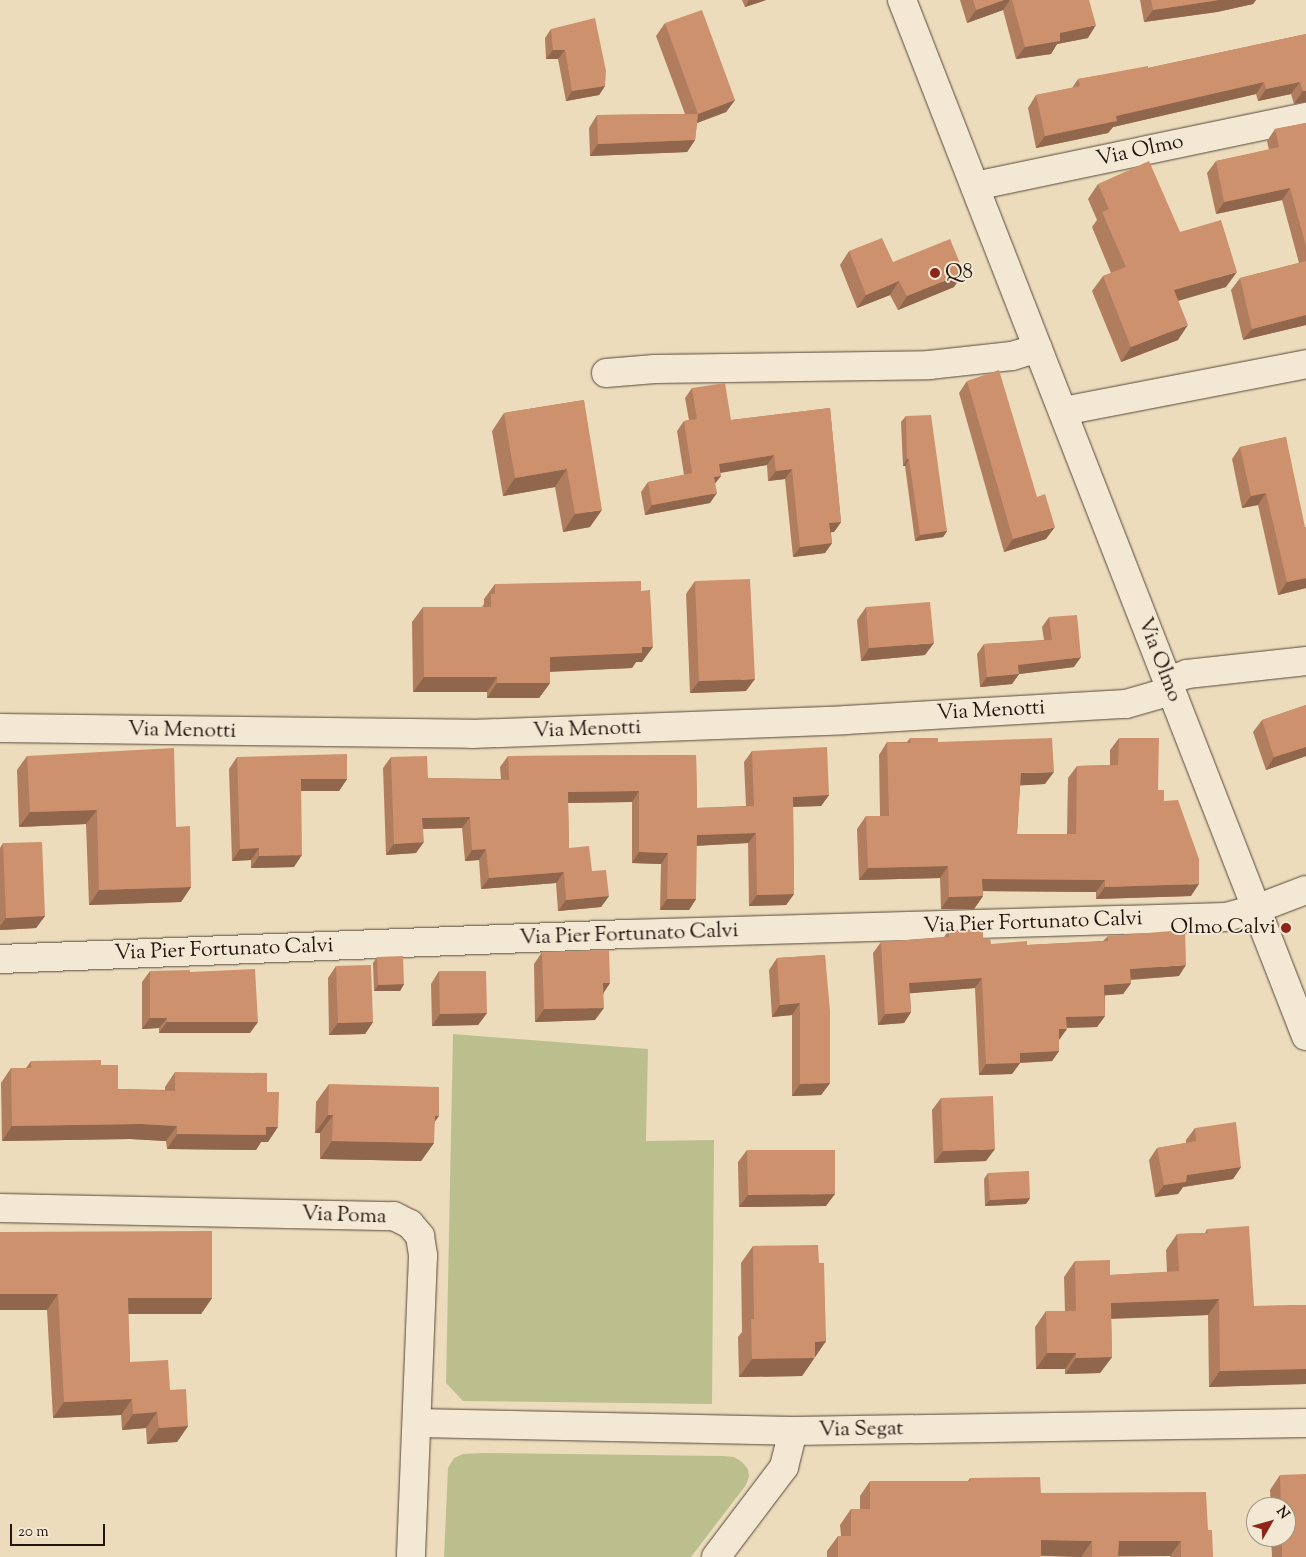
<!DOCTYPE html>
<html>
<head>
<meta charset="utf-8">
<style>
	body { margin:0 }
	#map { position:relative; width:1306px; height:1557px; overflow:hidden; background:#ecdcbc; font-family:"Sorts Mill Goudy",serif }
	div>[style] { position:absolute }
	[style*='--x'] { left:calc(var(--x)*1px); top:calc(var(--y)*1px); width:calc(var(--w)*1px); rotate:calc(var(--a)*1deg) }
	.green>* { inset:0; background:#bbbf8e }
	.roads { filter:drop-shadow(0 0 1px #55483b) drop-shadow(0 0 1px #55483b) }
	.minor>* { height:28px; margin:-14px; padding:0 14px; transform-origin:14px; border-radius:14px; background:#f3e8d3 }
	.wall>* { inset:0; background:#b17d5f }
	.shaded-wall>* { inset:0; background:#90664d }
	.building>* { inset:0; background:#ce916e }
	.dots>* { width:14px; height:14px; translate:-50% -50%; box-sizing:border-box; border:2px solid #f3e8d3; border-radius:50% }
	span { translate:-50% -50%; white-space:nowrap; text-align:center; line-height:1.15; -webkit-text-stroke:4px #f3e8d3; paint-order:stroke }
	.street-label { font-size:21px; color:#231610 }
	.poi-label { font-size:21px; color:#231610 }
	.left { translate:0 -50%; text-align:left }
	.right { translate:-100% -50%; text-align:right }
	.north { position:absolute; left:1246px; top:1497px; width:50px; height:50px; box-sizing:border-box; background:#f3e8d3; border:1px solid #a09485; border-radius:50%; rotate:52deg; font-size:14px; font-weight:700; line-height:20px; text-align:center; color:#231610 }
	.north::after { content:''; display:block; margin:auto; width:18px; height:22px; background:#8f2418; clip-path:polygon(50% 0,100% 100%,50% 72%,0 100%) }
	.scale { position:absolute; left:10px; top:1524px; width:95px; height:22px; box-sizing:border-box; border:2px solid #231610; border-top:0; padding-left:6px; font-size:15px; line-height:18px; white-space:nowrap; color:#231610; -webkit-text-stroke:4px #f3e8d3; paint-order:stroke }
</style>
</head>
<body>
<div id="map">
	<div class="green">
		<div style="clip-path:polygon(453px 1034px,648px 1049px,646px 1141px,714px 1140px,712px 1404px,463px 1401px,446px 1383px)"></div>
		<div style="clip-path:polygon(483px 1453px,723px 1456px,734px 1457px,742px 1462px,748px 1469px,749px 1476px,746px 1485px,691px 1557px,444px 1557px,448px 1468px,454px 1458px,463px 1454px)"></div>
	</div>
	<div class="roads">
		<div class="minor">
			<div style="--x:902;--y:0;--w:1112;--a:68.7"></div>
			<div style="--x:975;--y:186;--w:338;--a:-11.8"></div>
			<div style="--x:606;--y:373;--w:49;--a:-4.7"></div>
			<div style="--x:655;--y:369;--w:274;--a:-0.8"></div>
			<div style="--x:929;--y:365;--w:83;--a:-6.2"></div>
			<div style="--x:1012;--y:356;--w:27;--a:-17"></div>
			<div style="--x:1063;--y:411;--w:248;--a:-10.9"></div>
			<div style="--x:1167;--y:681;--w:21;--a:-19"></div>
			<div style="--x:1187;--y:674;--w:120;--a:-6.2"></div>
			<div style="--x:0;--y:728;--w:472;--a:0.7"></div>
			<div style="--x:472;--y:734;--w:374;--a:-2.1"></div>
			<div style="--x:846;--y:720;--w:280;--a:-3.3"></div>
			<div style="--x:1126;--y:704;--w:47;--a:-16.1"></div>
			<div style="--x:0;--y:959;--w:628;--a:-2.28"></div>
			<div style="--x:628;--y:934;--w:598;--a:-1.63"></div>
			<div style="--x:1226;--y:917;--w:31;--a:-15"></div>
			<div style="--x:1256;--y:909;--w:53;--a:-20.8"></div>
			<div style="--x:0;--y:1208;--w:394;--a:1.2"></div>
			<div style="--x:394;--y:1216;--w:18;--a:27"></div>
			<div style="--x:410;--y:1224;--w:16;--a:50"></div>
			<div style="--x:420;--y:1236;--w:20;--a:81"></div>
			<div style="--x:423;--y:1256;--w:301;--a:92.3"></div>
			<div style="--x:417;--y:1423;--w:376;--a:1.2"></div>
			<div style="--x:793;--y:1431;--w:513;--a:-0.89"></div>
			<div style="--x:716;--y:1557;--w:113;--a:-52.9"></div>
			<div style="--x:784;--y:1467;--w:37;--a:-76"></div>
		</div>
	</div>
	<div class="wall">
		<div style="clip-path:polygon(742px 0,766px 0,745px 7px)"></div>
		<div style="clip-path:polygon(960px 0,1089px 0,1088px 38px,1057px 44px,1051px 54px,1016px 59px,1003px 10px,967px 23px)"></div>
		<div style="clip-path:polygon(1140px 0,1256px 0,1253px 4px,1217px 12px,1144px 22px)"></div>
		<div style="clip-path:polygon(665px 23px,735px 100px,726px 112px,697px 123px,695px 140px,687px 152px,590px 156px,589px 128px,597px 115px,685px 114px,656px 36px)"></div>
		<div style="clip-path:polygon(551px 29px,605px 86px,599px 95px,566px 101px,558px 59px,546px 59px,545px 38px)"></div>
		<div style="clip-path:polygon(1306px 34px,1306px 102px,1294px 104px,1291px 94px,1258px 101px,1256px 94px,1113px 127px,1108px 133px,1036px 148px,1028px 108px,1036px 95px,1072px 88px,1078px 79px,1148px 68px)"></div>
		<div style="clip-path:polygon(1306px 123px,1306px 325px,1243px 340px,1231px 290px,1240px 278px,1299px 263px,1282px 200px,1216px 214px,1207px 173px,1216px 161px,1269px 150px,1267px 141px,1275px 129px)"></div>
		<div style="clip-path:polygon(1098px 184px,1180px 232px,1226px 287px,1178px 300px,1178px 340px,1121px 362px,1092px 291px,1103px 276px,1111px 273px,1092px 227px,1097px 220px,1088px 199px)"></div>
		<div style="clip-path:polygon(849px 251px,893px 262px,954px 287px,898px 310px,890px 295px,857px 308px,840px 265px)"></div>
		<div style="clip-path:polygon(967px 381px,1046px 539px,1004px 552px,959px 393px)"></div>
		<div style="clip-path:polygon(692px 388px,731px 420px,830px 408px,841px 522px,834px 532px,831px 532px,832px 543px,825px 553px,793px 557px,785px 479px,768px 481px,767px 465px,720px 473px,721px 476px,715px 483px,710px 503px,645px 515px,641px 492px,648px 482px,684px 475px,677px 431px,684px 421px,689px 420px,685px 398px)"></div>
		<div style="clip-path:polygon(584px 400px,590px 527px,563px 532px,555px 487px,503px 496px,492px 431px,504px 413px)"></div>
		<div style="clip-path:polygon(906px 416px,947px 531px,943px 537px,915px 541px,905px 466px,903px 466px,901px 422px)"></div>
		<div style="clip-path:polygon(1286px 437px,1306px 588px,1278px 595px,1258px 505px,1242px 508px,1232px 459px,1240px 447px)"></div>
		<div style="clip-path:polygon(695px 581px,746px 691px,690px 693px,686px 594px)"></div>
		<div style="clip-path:polygon(495px 584px,642px 662px,636px 662px,632px 668px,550px 672px,550px 683px,539px 698px,487px 698px,487px 692px,413px 692px,412px 622px,423px 607px,482px 607px,484px 604px,484px 599px)"></div>
		<div style="clip-path:polygon(866px 607px,925px 655px,861px 661px,857px 620px)"></div>
		<div style="clip-path:polygon(1049px 617px,1074px 667px,1019px 674px,1012px 684px,980px 687px,977px 654px,984px 644px,1044px 640px,1042px 627px)"></div>
		<div style="clip-path:polygon(1306px 705px,1306px 756px,1266px 770px,1253px 732px,1262px 720px)"></div>
		<div style="clip-path:polygon(910px 738px,938px 742px,1045px 784px,1020px 785px,1017px 834px,1067px 834px,1068px 778px,1077px 766px,1110px 765px,1110px 750px,1119px 738px,1158px 790px,1164px 801px,1191px 896px,1096px 899px,1096px 892px,983px 891px,983px 896px,974px 909px,941px 909px,940px 878px,859px 880px,857px 829px,866px 816px,880px 816px,879px 755px,887px 742px,907px 742px)"></div>
		<div style="clip-path:polygon(752px 751px,829px 795px,821px 806px,793px 807px,794px 894px,786px 905px,749px 906px,748px 843px,696px 846px,696px 899px,689px 910px,660px 910px,661px 864px,632px 863px,632px 802px,568px 803px,569px 848px,592px 871px,609px 896px,601px 907px,558px 911px,556px 883px,481px 889px,479px 860px,465px 861px,462px 828px,423px 829px,416px 853px,386px 855px,383px 768px,391px 757px,428px 778px,501px 779px,500px 767px,508px 756px,696px 755px,697px 808px,746px 806px,744px 762px)"></div>
		<div style="clip-path:polygon(27px 756px,176px 827px,191px 887px,181px 902px,89px 905px,86px 824px,19px 827px,17px 770px)"></div>
		<div style="clip-path:polygon(237px 757px,347px 779px,339px 791px,301px 791px,294px 867px,251px 868px,251px 860px,232px 861px,229px 769px)"></div>
		<div style="clip-path:polygon(3px 843px,45px 916px,36px 928px,0 930px,0 848px)"></div>
		<div style="clip-path:polygon(949px 930px,983px 939px,991px 944px,1027px 945px,1103px 941px,1108px 936px,1179px 976px,1131px 980px,1131px 983px,1123px 994px,1105px 995px,1105px 1016px,1097px 1027px,1066px 1028px,1059px 1040px,1059px 1051px,1052px 1061px,1020px 1063px,1012px 1074px,979px 1075px,975px 988px,910px 993px,911px 1012px,904px 1023px,878px 1025px,873px 953px,881px 942px,944px 937px)"></div>
		<div style="clip-path:polygon(542px 952px,610px 983px,604px 992px,595px 1020px,535px 1022px,534px 964px)"></div>
		<div style="clip-path:polygon(825px 955px,830px 1083px,821px 1095px,792px 1096px,792px 1015px,772px 1017px,769px 970px,777px 958px)"></div>
		<div style="clip-path:polygon(377px 957px,404px 984px,400px 991px,374px 991px,373px 963px)"></div>
		<div style="clip-path:polygon(336px 966px,373px 1022px,365px 1034px,329px 1035px,328px 978px)"></div>
		<div style="clip-path:polygon(150px 971px,190px 972px,250px 1033px,159px 1033px,159px 1028px,142px 1029px,142px 982px)"></div>
		<div style="clip-path:polygon(439px 971px,487px 1013px,478px 1025px,432px 1026px,431px 984px)"></div>
		<div style="clip-path:polygon(31px 1061px,101px 1065px,118px 1089px,165px 1090px,165px 1087px,175px 1072px,267px 1092px,268px 1142px,261px 1142px,256px 1150px,167px 1149px,166px 1141px,130px 1139px,2px 1141px,1px 1083px,11px 1068px,26px 1068px)"></div>
		<div style="clip-path:polygon(329px 1084px,434px 1122px,434px 1143px,421px 1161px,320px 1159px,320px 1133px,315px 1133px,316px 1102px)"></div>
		<div style="clip-path:polygon(941px 1098px,986px 1161px,934px 1163px,932px 1110px)"></div>
		<div style="clip-path:polygon(1195px 1128px,1241px 1167px,1233px 1179px,1183px 1187px,1178px 1194px,1155px 1197px,1149px 1160px,1157px 1148px,1186px 1143px,1186px 1140px)"></div>
		<div style="clip-path:polygon(747px 1150px,826px 1206px,739px 1207px,738px 1162px)"></div>
		<div style="clip-path:polygon(988px 1173px,1030px 1198px,1026px 1204px,985px 1206px,984px 1179px)"></div>
		<div style="clip-path:polygon(1207px 1229px,1254px 1306px,1306px 1305px,1306px 1384px,1209px 1387px,1208px 1315px,1111px 1319px,1112px 1357px,1100px 1373px,1065px 1374px,1065px 1369px,1036px 1369px,1035px 1327px,1046px 1311px,1065px 1311px,1064px 1277px,1075px 1261px,1110px 1275px,1167px 1272px,1166px 1250px,1177px 1234px,1205px 1233px)"></div>
		<div style="clip-path:polygon(0 1232px,212px 1298px,201px 1314px,128px 1314px,130px 1362px,170px 1390px,188px 1426px,177px 1442px,147px 1444px,146px 1428px,122px 1430px,121px 1415px,53px 1418px,47px 1310px,0 1310px)"></div>
		<div style="clip-path:polygon(753px 1246px,819px 1263px,826px 1341px,802px 1376px,739px 1377px,738px 1337px,742px 1332px,741px 1263px)"></div>
		<div style="clip-path:polygon(1280px 1475px,1306px 1557px,1272px 1557px,1271px 1537px,1286px 1537px,1286px 1507px,1271px 1507px,1270px 1490px)"></div>
		<div style="clip-path:polygon(970px 1478px,1208px 1530px,1213px 1557px,1170px 1557px,1170px 1556px,1081px 1557px,1041px 1556px,1041px 1557px,827px 1557px,827px 1551px,838px 1536px,841px 1536px,840px 1525px,851px 1509px,860px 1509px,860px 1496px,870px 1481px,968px 1481px)"></div>
	</div>
	<div class="shaded-wall">
		<div style="clip-path:polygon(749px 0,766px 0,745px 7px)"></div>
		<div style="clip-path:polygon(1004px 0,1010px 0,1003px 10px,967px 23px,976px 10px)"></div>
		<div style="clip-path:polygon(1219px 0,1256px 0,1253px 4px,1217px 12px,1144px 22px,1153px 10px)"></div>
		<div style="clip-path:polygon(1096px 25px,1088px 38px,1057px 44px,1051px 54px,1016px 59px,1025px 47px,1060px 33px)"></div>
		<div style="clip-path:polygon(553px 50px,565px 50px,558px 59px,546px 59px)"></div>
		<div style="clip-path:polygon(1264px 82px,1256px 94px,1113px 127px,1108px 133px,1036px 148px,1045px 136px,1116px 116px)"></div>
		<div style="clip-path:polygon(1300px 82px,1291px 94px,1258px 101px,1266px 89px)"></div>
		<div style="clip-path:polygon(605px 86px,599px 95px,566px 101px,572px 91px)"></div>
		<div style="clip-path:polygon(1303px 91px,1306px 91px,1306px 102px,1294px 104px)"></div>
		<div style="clip-path:polygon(735px 100px,726px 112px,689px 126px,698px 114px)"></div>
		<div style="clip-path:polygon(695px 140px,687px 152px,590px 156px,598px 144px)"></div>
		<div style="clip-path:polygon(1290px 188px,1282px 200px,1216px 214px,1224px 202px)"></div>
		<div style="clip-path:polygon(1237px 272px,1226px 287px,1164px 305px,1174px 290px)"></div>
		<div style="clip-path:polygon(964px 273px,954px 287px,898px 310px,907px 296px)"></div>
		<div style="clip-path:polygon(899px 281px,890px 295px,857px 308px,866px 295px)"></div>
		<div style="clip-path:polygon(1306px 315px,1306px 325px,1243px 340px,1252px 329px)"></div>
		<div style="clip-path:polygon(1188px 325px,1178px 340px,1121px 362px,1131px 347px)"></div>
		<div style="clip-path:polygon(774px 455px,767px 465px,712px 474px,719px 464px)"></div>
		<div style="clip-path:polygon(907px 459px,909px 459px,905px 466px,903px 466px)"></div>
		<div style="clip-path:polygon(567px 469px,555px 487px,503px 496px,515px 478px)"></div>
		<div style="clip-path:polygon(792px 469px,785px 479px,768px 481px,776px 471px)"></div>
		<div style="clip-path:polygon(721px 476px,713px 486px,714px 477px)"></div>
		<div style="clip-path:polygon(717px 493px,710px 503px,645px 515px,652px 505px)"></div>
		<div style="clip-path:polygon(1266px 493px,1258px 505px,1242px 508px,1251px 496px)"></div>
		<div style="clip-path:polygon(602px 510px,590px 527px,563px 532px,575px 514px)"></div>
		<div style="clip-path:polygon(841px 522px,834px 532px,822px 533px,829px 523px)"></div>
		<div style="clip-path:polygon(1055px 527px,1046px 539px,1004px 552px,1013px 539px)"></div>
		<div style="clip-path:polygon(947px 531px,943px 537px,915px 541px,920px 535px)"></div>
		<div style="clip-path:polygon(832px 543px,825px 553px,793px 557px,800px 547px)"></div>
		<div style="clip-path:polygon(1306px 578px,1306px 588px,1278px 595px,1287px 582px)"></div>
		<div style="clip-path:polygon(934px 643px,925px 655px,861px 661px,869px 648px)"></div>
		<div style="clip-path:polygon(642px 647px,653px 647px,642px 662px,636px 662px,632px 668px,539px 672px,550px 657px)"></div>
		<div style="clip-path:polygon(1081px 657px,1074px 667px,1011px 675px,1018px 665px)"></div>
		<div style="clip-path:polygon(1019px 674px,1012px 684px,980px 687px,987px 677px)"></div>
		<div style="clip-path:polygon(424px 677px,497px 677px,487px 692px,413px 692px)"></div>
		<div style="clip-path:polygon(755px 679px,746px 691px,690px 693px,699px 681px)"></div>
		<div style="clip-path:polygon(497px 683px,550px 683px,539px 698px,487px 698px)"></div>
		<div style="clip-path:polygon(1306px 747px,1306px 756px,1266px 770px,1274px 757px)"></div>
		<div style="clip-path:polygon(1054px 772px,1045px 784px,1012px 786px,1021px 773px)"></div>
		<div style="clip-path:polygon(301px 779px,347px 779px,339px 791px,292px 791px)"></div>
		<div style="clip-path:polygon(639px 791px,632px 802px,560px 803px,568px 792px)"></div>
		<div style="clip-path:polygon(829px 795px,821px 806px,785px 807px,793px 797px)"></div>
		<div style="clip-path:polygon(97px 810px,86px 824px,19px 827px,30px 812px)"></div>
		<div style="clip-path:polygon(470px 817px,462px 828px,415px 829px,422px 818px)"></div>
		<div style="clip-path:polygon(756px 833px,748px 843px,689px 846px,697px 835px)"></div>
		<div style="clip-path:polygon(424px 842px,416px 853px,386px 855px,394px 844px)"></div>
		<div style="clip-path:polygon(259px 848px,251px 860px,232px 861px,240px 849px)"></div>
		<div style="clip-path:polygon(486px 849px,479px 860px,465px 861px,472px 850px)"></div>
		<div style="clip-path:polygon(639px 852px,668px 853px,661px 864px,632px 863px)"></div>
		<div style="clip-path:polygon(302px 855px,294px 867px,251px 868px,259px 856px)"></div>
		<div style="clip-path:polygon(948px 866px,940px 878px,859px 880px,868px 868px)"></div>
		<div style="clip-path:polygon(564px 872px,556px 883px,481px 889px,489px 878px)"></div>
		<div style="clip-path:polygon(982px 879px,1105px 880px,1096px 892px,974px 891px)"></div>
		<div style="clip-path:polygon(1199px 884px,1191px 896px,1096px 899px,1105px 887px)"></div>
		<div style="clip-path:polygon(191px 887px,181px 902px,89px 905px,99px 890px)"></div>
		<div style="clip-path:polygon(794px 894px,786px 905px,749px 906px,757px 895px)"></div>
		<div style="clip-path:polygon(609px 896px,601px 907px,558px 911px,566px 900px)"></div>
		<div style="clip-path:polygon(983px 896px,974px 909px,941px 909px,949px 897px)"></div>
		<div style="clip-path:polygon(667px 899px,696px 899px,689px 910px,660px 910px)"></div>
		<div style="clip-path:polygon(45px 916px,36px 928px,0 930px,0 926px,6px 918px)"></div>
		<div style="clip-path:polygon(1186px 965px,1179px 976px,1122px 980px,1130px 969px)"></div>
		<div style="clip-path:polygon(982px 978px,975px 988px,902px 994px,909px 983px)"></div>
		<div style="clip-path:polygon(603px 983px,610px 983px,602px 995px)"></div>
		<div style="clip-path:polygon(1131px 983px,1123px 994px,1097px 996px,1104px 985px)"></div>
		<div style="clip-path:polygon(404px 984px,400px 991px,374px 991px,378px 985px)"></div>
		<div style="clip-path:polygon(800px 1003px,792px 1015px,772px 1017px,780px 1005px)"></div>
		<div style="clip-path:polygon(604px 1008px,595px 1020px,535px 1022px,544px 1009px)"></div>
		<div style="clip-path:polygon(911px 1012px,904px 1023px,878px 1025px,885px 1014px)"></div>
		<div style="clip-path:polygon(487px 1013px,478px 1025px,432px 1026px,440px 1014px)"></div>
		<div style="clip-path:polygon(1105px 1016px,1097px 1027px,1058px 1028px,1066px 1017px)"></div>
		<div style="clip-path:polygon(150px 1018px,167px 1018px,159px 1028px,142px 1029px)"></div>
		<div style="clip-path:polygon(167px 1022px,258px 1022px,250px 1033px,159px 1033px)"></div>
		<div style="clip-path:polygon(373px 1022px,365px 1034px,329px 1035px,338px 1023px)"></div>
		<div style="clip-path:polygon(1059px 1029px,1067px 1029px,1059px 1040px)"></div>
		<div style="clip-path:polygon(1059px 1051px,1052px 1061px,1014px 1063px,1020px 1063px,1012px 1074px,979px 1075px,986px 1064px,1020px 1053px)"></div>
		<div style="clip-path:polygon(830px 1083px,821px 1095px,792px 1096px,800px 1084px)"></div>
		<div style="clip-path:polygon(328px 1115px,333px 1115px,320px 1133px,315px 1133px)"></div>
		<div style="clip-path:polygon(435px 1116px,439px 1116px,426px 1134px)"></div>
		<div style="clip-path:polygon(141px 1124px,177px 1126px,166px 1141px,130px 1139px,2px 1141px,12px 1126px)"></div>
		<div style="clip-path:polygon(266px 1127px,278px 1127px,268px 1142px,261px 1142px,256px 1150px,167px 1149px,177px 1134px)"></div>
		<div style="clip-path:polygon(332px 1141px,434px 1143px,421px 1161px,320px 1159px)"></div>
		<div style="clip-path:polygon(995px 1149px,986px 1161px,934px 1163px,943px 1151px)"></div>
		<div style="clip-path:polygon(1241px 1167px,1233px 1179px,1183px 1187px,1178px 1194px,1155px 1197px,1164px 1185px,1187px 1175px)"></div>
		<div style="clip-path:polygon(835px 1194px,826px 1206px,739px 1207px,748px 1195px)"></div>
		<div style="clip-path:polygon(1030px 1198px,1026px 1204px,985px 1206px,990px 1200px)"></div>
		<div style="clip-path:polygon(0 1294px,58px 1294px,47px 1310px,0 1310px)"></div>
		<div style="clip-path:polygon(128px 1298px,212px 1298px,201px 1314px,116px 1314px)"></div>
		<div style="clip-path:polygon(1219px 1299px,1208px 1315px,1099px 1319px,1111px 1303px)"></div>
		<div style="clip-path:polygon(826px 1341px,802px 1376px,739px 1377px,752px 1359px,815px 1342px)"></div>
		<div style="clip-path:polygon(1047px 1353px,1076px 1353px,1065px 1369px,1036px 1369px)"></div>
		<div style="clip-path:polygon(1112px 1357px,1100px 1373px,1065px 1374px,1076px 1358px)"></div>
		<div style="clip-path:polygon(1306px 1369px,1306px 1384px,1209px 1387px,1220px 1371px)"></div>
		<div style="clip-path:polygon(132px 1399px,121px 1415px,53px 1418px,64px 1402px)"></div>
		<div style="clip-path:polygon(157px 1412px,146px 1428px,122px 1430px,133px 1414px)"></div>
		<div style="clip-path:polygon(188px 1426px,177px 1442px,147px 1444px,159px 1428px)"></div>
		<div style="clip-path:polygon(1041px 1540px,1092px 1541px,1081px 1557px,1030px 1555px)"></div>
		<div style="clip-path:polygon(1119px 1541px,1181px 1541px,1170px 1556px,1108px 1556px)"></div>
	</div>
	<div class="building">
		<div style="clip-path:polygon(973px 0,1004px 0,976px 10px)"></div>
		<div style="clip-path:polygon(1012px 0,1089px 0,1096px 25px,1060px 33px,1060px 41px,1025px 47px)"></div>
		<div style="clip-path:polygon(1151px 0,1219px 0,1153px 10px)"></div>
		<div style="clip-path:polygon(702px 10px,735px 100px,698px 114px,665px 23px)"></div>
		<div style="clip-path:polygon(595px 18px,606px 71px,605px 86px,572px 91px,565px 50px,553px 50px,551px 29px)"></div>
		<div style="clip-path:polygon(1306px 34px,1306px 91px,1303px 91px,1300px 82px,1266px 89px,1264px 82px,1116px 116px,1117px 121px,1045px 136px,1036px 95px,1080px 86px,1078px 79px,1148px 66px,1148px 68px)"></div>
		<div style="clip-path:polygon(698px 114px,695px 140px,598px 144px,597px 115px)"></div>
		<div style="clip-path:polygon(1306px 123px,1306px 246px,1290px 188px,1224px 202px,1216px 161px,1279px 147px,1275px 129px)"></div>
		<div style="clip-path:polygon(1149px 161px,1180px 232px,1221px 220px,1237px 272px,1174px 290px,1188px 325px,1131px 347px,1103px 276px,1126px 267px,1102px 212px,1109px 209px,1098px 184px)"></div>
		<div style="clip-path:polygon(882px 238px,893px 262px,950px 239px,964px 273px,907px 296px,899px 281px,866px 295px,849px 251px)"></div>
		<div style="clip-path:polygon(1306px 261px,1306px 315px,1252px 329px,1240px 278px)"></div>
		<div style="clip-path:polygon(999px 370px,1037px 497px,1045px 494px,1055px 527px,1013px 539px,967px 381px)"></div>
		<div style="clip-path:polygon(725px 383px,731px 420px,830px 408px,841px 522px,829px 523px,832px 543px,800px 547px,792px 469px,776px 471px,774px 455px,719px 464px,721px 476px,714px 477px,717px 493px,652px 505px,648px 482px,692px 473px,684px 421px,697px 419px,692px 388px)"></div>
		<div style="clip-path:polygon(584px 400px,602px 510px,575px 514px,567px 469px,515px 478px,504px 413px)"></div>
		<div style="clip-path:polygon(931px 415px,947px 531px,920px 535px,909px 459px,907px 459px,906px 416px)"></div>
		<div style="clip-path:polygon(1286px 437px,1305px 527px,1306px 527px,1306px 578px,1287px 582px,1266px 493px,1251px 496px,1240px 447px)"></div>
		<div style="clip-path:polygon(750px 579px,755px 679px,699px 681px,695px 581px)"></div>
		<div style="clip-path:polygon(641px 581px,641px 591px,650px 590px,653px 647px,642px 647px,642px 653px,550px 657px,550px 683px,497px 683px,497px 677px,424px 677px,423px 607px,491px 607px,491px 594px,495px 594px,495px 584px)"></div>
		<div style="clip-path:polygon(930px 602px,934px 643px,869px 648px,866px 607px)"></div>
		<div style="clip-path:polygon(1077px 615px,1081px 657px,1018px 665px,1019px 674px,987px 677px,984px 644px,1052px 640px,1049px 617px)"></div>
		<div style="clip-path:polygon(1306px 705px,1306px 747px,1274px 757px,1262px 720px)"></div>
		<div style="clip-path:polygon(910px 738px,938px 738px,938px 742px,1052px 738px,1054px 772px,1021px 773px,1017px 834px,1076px 834px,1077px 766px,1118px 765px,1119px 738px,1159px 738px,1158px 790px,1164px 790px,1164px 801px,1178px 800px,1199px 859px,1199px 884px,1105px 887px,1105px 880px,982px 879px,983px 896px,949px 897px,948px 866px,868px 868px,866px 816px,889px 816px,887px 742px,911px 743px)"></div>
		<div style="clip-path:polygon(827px 747px,829px 795px,793px 797px,794px 894px,757px 895px,756px 833px,697px 835px,696px 899px,667px 899px,668px 853px,639px 852px,639px 791px,568px 792px,569px 848px,589px 846px,592px 871px,606px 870px,609px 896px,566px 900px,564px 872px,489px 878px,486px 849px,472px 850px,470px 817px,422px 818px,424px 842px,394px 844px,391px 757px,427px 756px,428px 778px,509px 780px,508px 756px,696px 755px,697px 808px,754px 806px,752px 751px)"></div>
		<div style="clip-path:polygon(174px 748px,176px 827px,190px 826px,191px 887px,99px 890px,97px 810px,30px 812px,27px 756px)"></div>
		<div style="clip-path:polygon(347px 754px,347px 779px,301px 779px,302px 855px,259px 856px,259px 848px,240px 849px,237px 757px)"></div>
		<div style="clip-path:polygon(42px 842px,45px 916px,6px 918px,3px 843px)"></div>
		<div style="clip-path:polygon(983px 929px,983px 939px,990px 938px,991px 944px,1027px 941px,1027px 945px,1108px 941px,1108px 936px,1185px 930px,1186px 965px,1130px 969px,1131px 983px,1104px 985px,1105px 1016px,1066px 1017px,1067px 1029px,1059px 1029px,1059px 1051px,1020px 1053px,1020px 1063px,986px 1064px,982px 978px,909px 983px,911px 1012px,885px 1014px,881px 942px,949px 937px,949px 930px)"></div>
		<div style="clip-path:polygon(609px 950px,610px 983px,603px 983px,604px 1008px,544px 1009px,542px 952px)"></div>
		<div style="clip-path:polygon(825px 955px,830px 1011px,830px 1083px,800px 1084px,800px 1003px,780px 1005px,777px 958px)"></div>
		<div style="clip-path:polygon(403px 956px,404px 984px,378px 985px,377px 957px)"></div>
		<div style="clip-path:polygon(371px 965px,373px 1022px,338px 1023px,336px 966px)"></div>
		<div style="clip-path:polygon(255px 969px,258px 1022px,167px 1022px,167px 1018px,150px 1018px,150px 971px,190px 970px,190px 972px)"></div>
		<div style="clip-path:polygon(439px 971px,486px 971px,487px 1013px,440px 1014px)"></div>
		<div style="clip-path:polygon(101px 1060px,101px 1065px,118px 1065px,118px 1089px,175px 1091px,175px 1072px,267px 1073px,267px 1092px,279px 1092px,278px 1127px,266px 1127px,266px 1135px,177px 1134px,177px 1126px,141px 1124px,12px 1126px,11px 1068px,31px 1068px,31px 1061px)"></div>
		<div style="clip-path:polygon(329px 1084px,439px 1087px,439px 1116px,435px 1116px,434px 1143px,332px 1141px,333px 1115px,328px 1115px)"></div>
		<div style="clip-path:polygon(993px 1096px,995px 1149px,943px 1151px,941px 1098px)"></div>
		<div style="clip-path:polygon(1236px 1122px,1241px 1167px,1187px 1175px,1186px 1182px,1164px 1185px,1157px 1148px,1196px 1141px,1195px 1128px)"></div>
		<div style="clip-path:polygon(747px 1150px,835px 1150px,835px 1194px,748px 1195px)"></div>
		<div style="clip-path:polygon(1029px 1171px,1030px 1198px,990px 1200px,988px 1173px)"></div>
		<div style="clip-path:polygon(1249px 1226px,1254px 1306px,1306px 1305px,1306px 1369px,1220px 1371px,1219px 1299px,1111px 1303px,1112px 1357px,1076px 1358px,1076px 1353px,1047px 1353px,1046px 1311px,1076px 1311px,1075px 1261px,1110px 1260px,1110px 1275px,1179px 1271px,1177px 1234px,1208px 1233px,1207px 1229px)"></div>
		<div style="clip-path:polygon(212px 1231px,212px 1298px,128px 1298px,130px 1362px,168px 1360px,170px 1390px,186px 1389px,188px 1426px,159px 1428px,157px 1412px,133px 1414px,132px 1399px,64px 1402px,58px 1294px,0 1294px,0 1232px)"></div>
		<div style="clip-path:polygon(818px 1245px,819px 1263px,824px 1263px,826px 1341px,815px 1342px,815px 1358px,752px 1359px,751px 1319px,754px 1319px,753px 1246px)"></div>
		<div style="clip-path:polygon(1306px 1474px,1306px 1557px,1282px 1557px,1282px 1537px,1286px 1537px,1286px 1507px,1281px 1507px,1280px 1475px)"></div>
		<div style="clip-path:polygon(1040px 1477px,1041px 1493px,1206px 1492px,1208px 1530px,1212px 1530px,1213px 1557px,1181px 1557px,1181px 1541px,1119px 1541px,1118px 1557px,1092px 1557px,1092px 1541px,1041px 1540px,1041px 1557px,838px 1557px,838px 1536px,851px 1536px,851px 1509px,870px 1509px,870px 1481px,970px 1481px,970px 1478px)"></div>
	</div>
	<div class="dots">
		<div style="left:935px;top:273px;background:#8f2418"></div>
		<div style="left:1286px;top:928px;background:#8f2418"></div>
	</div>
	<div class="street-label">
		<span style="left:1140px;top:151px;rotate:-12deg">Via Olmo</span>
		<span style="left:1159px;top:660px;rotate:69deg">Via Olmo</span>
		<span style="left:991px;top:711px;rotate:-3deg">Via Menotti</span>
		<span style="left:587px;top:730px;rotate:-2deg">Via Menotti</span>
		<span style="left:182px;top:731px;rotate:1deg">Via Menotti</span>
		<span style="left:1033px;top:923px;rotate:-2deg">Via Pier Fortunato Calvi</span>
		<span style="left:629px;top:935px;rotate:-2deg">Via Pier Fortunato Calvi</span>
		<span style="left:224px;top:950px;rotate:-2deg">Via Pier Fortunato Calvi</span>
		<span style="left:344px;top:1216px;rotate:2deg">Via Poma</span>
		<span style="left:861px;top:1430px;rotate:-1deg">Via Segat</span>
	</div>
	<div class="poi-label">
		<span class="left" style="left:945px;top:273px">Q8</span>
		<span class="right" style="left:1276px;top:928px">Olmo Calvi</span>
	</div>
	<div class="north">N</div>
	<div class="scale">20 m</div>
</div>
</body>
</html>
